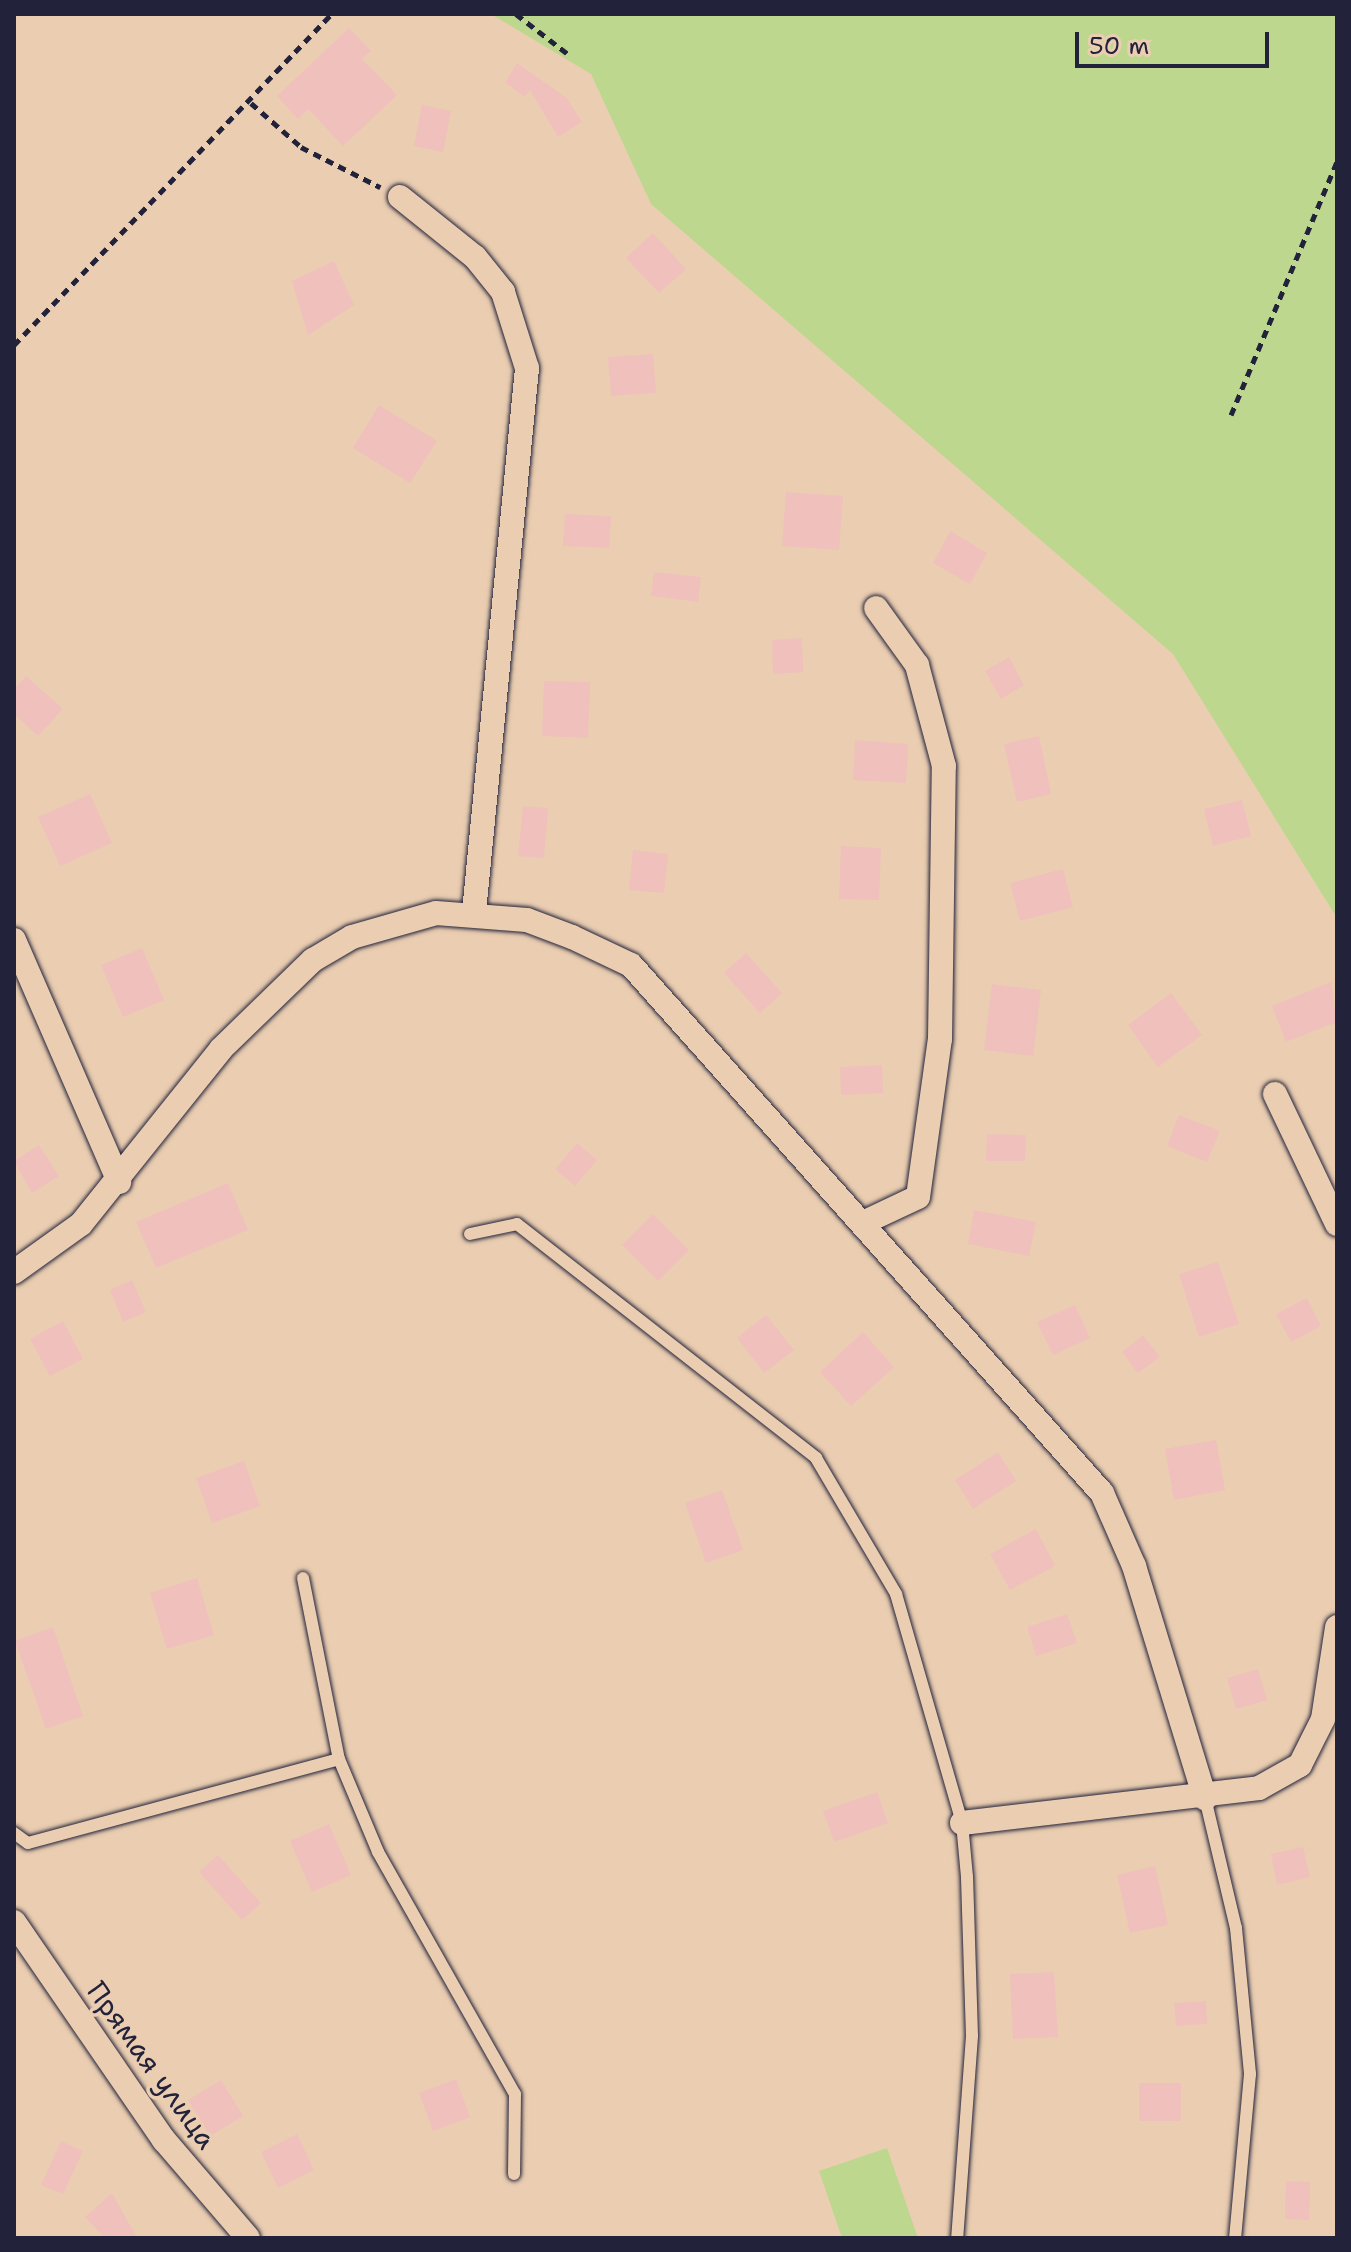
<!DOCTYPE html>
<html>
<head>
<meta charset="utf-8">
<style>
	body { margin:0 }
	#map { position:relative; width:1351px; height:2252px; overflow:hidden; background:#ebceb1; font-family:"Shantell Sans",sans-serif }
	div>[style] { position:absolute }
	[style*='--x'] { left:calc(var(--x)*1px); top:calc(var(--y)*1px); width:calc(var(--w)*1px); rotate:calc(var(--a)*1deg) }
	.green>* { inset:0; background:#bdd78e }
	.building>* { inset:0; background:#efc0bc }
	.path>* { height:5px; margin-top:-2.5px; transform-origin:0; background:repeating-linear-gradient(90deg,#22223b 0 8px,transparent 0 14px) }
	.roads { filter:drop-shadow(0 0 2px #22223b) drop-shadow(0 0 2px #22223b) }
	.service>* { height:12px; margin:-6px; padding:0 6px; transform-origin:6px; border-radius:6px; background:#ebceb1 }
	.minor>* { height:24px; margin:-12px; padding:0 12px; transform-origin:12px; border-radius:12px; background:#ebceb1 }
	span { translate:-50% -50%; white-space:nowrap; text-align:center; line-height:1.15; -webkit-text-stroke:7px #ebceb1; paint-order:stroke }
	.street-label { font-size:28px; color:#22223b }
	.frame { position:absolute; inset:0; border:16px solid #22223b; pointer-events:none }
	.scale { position:absolute; left:1075px; top:32px; width:194px; height:36px; box-sizing:border-box; border:4px solid #22223b; border-top:0; padding-left:10px; font-size:24px; line-height:28px; white-space:nowrap; color:#22223b; -webkit-text-stroke:6px #ebceb1; paint-order:stroke }
</style>
</head>
<body>
<div id="map">
	<div class="green">
		<div style="clip-path:polygon(491px 14px,1337px 14px,1337px 918px,1173px 654px,651px 204px,591px 74px)"></div>
		<div style="clip-path:polygon(887px 2148px,918px 2238px,842px 2238px,819px 2171px)"></div>
	</div>
	<div class="building">
		<div style="clip-path:polygon(349px 28px,371px 51px,362px 59px,397px 95px,343px 146px,308px 109px,298px 119px,277px 96px)"></div>
		<div style="clip-path:polygon(517px 63px,567px 98px,582px 122px,558px 137px,530px 90px,524px 97px,505px 82px)"></div>
		<div style="clip-path:polygon(422px 105px,451px 111px,443px 152px,414px 146px)"></div>
		<div style="clip-path:polygon(653px 233px,686px 269px,659px 293px,626px 258px)"></div>
		<div style="clip-path:polygon(334px 261px,354px 305px,308px 335px,292px 281px)"></div>
		<div style="clip-path:polygon(653px 354px,656px 393px,611px 396px,608px 357px)"></div>
		<div style="clip-path:polygon(379px 405px,437px 441px,410px 483px,353px 448px)"></div>
		<div style="clip-path:polygon(786px 492px,843px 496px,839px 550px,782px 546px)"></div>
		<div style="clip-path:polygon(565px 514px,611px 516px,609px 548px,563px 546px)"></div>
		<div style="clip-path:polygon(950px 531px,987px 553px,970px 584px,933px 563px)"></div>
		<div style="clip-path:polygon(654px 572px,701px 577px,698px 602px,651px 596px)"></div>
		<div style="clip-path:polygon(802px 638px,803px 672px,773px 674px,772px 640px)"></div>
		<div style="clip-path:polygon(1009px 657px,1024px 685px,1001px 699px,985px 671px)"></div>
		<div style="clip-path:polygon(26px 676px,63px 709px,38px 736px,14px 714px,14px 689px)"></div>
		<div style="clip-path:polygon(544px 681px,590px 682px,588px 738px,542px 736px)"></div>
		<div style="clip-path:polygon(1039px 736px,1051px 794px,1017px 802px,1004px 744px)"></div>
		<div style="clip-path:polygon(855px 740px,908px 744px,906px 783px,853px 780px)"></div>
		<div style="clip-path:polygon(90px 794px,112px 843px,60px 866px,38px 817px)"></div>
		<div style="clip-path:polygon(1242px 800px,1251px 836px,1213px 846px,1204px 809px)"></div>
		<div style="clip-path:polygon(523px 806px,548px 808px,544px 858px,518px 856px)"></div>
		<div style="clip-path:polygon(841px 846px,881px 848px,879px 900px,839px 899px)"></div>
		<div style="clip-path:polygon(633px 850px,668px 854px,664px 893px,629px 890px)"></div>
		<div style="clip-path:polygon(1063px 869px,1073px 907px,1020px 921px,1010px 883px)"></div>
		<div style="clip-path:polygon(142px 948px,164px 1000px,123px 1017px,101px 965px)"></div>
		<div style="clip-path:polygon(746px 953px,782px 993px,760px 1013px,724px 973px)"></div>
		<div style="clip-path:polygon(1331px 982px,1337px 1022px,1286px 1042px,1272px 1006px)"></div>
		<div style="clip-path:polygon(992px 984px,1041px 990px,1033px 1056px,984px 1050px)"></div>
		<div style="clip-path:polygon(1171px 993px,1202px 1035px,1158px 1067px,1128px 1025px)"></div>
		<div style="clip-path:polygon(882px 1065px,883px 1093px,841px 1095px,840px 1067px)"></div>
		<div style="clip-path:polygon(1179px 1115px,1220px 1131px,1207px 1162px,1167px 1146px)"></div>
		<div style="clip-path:polygon(987px 1134px,1026px 1135px,1025px 1161px,986px 1161px)"></div>
		<div style="clip-path:polygon(577px 1143px,597px 1160px,575px 1186px,555px 1169px)"></div>
		<div style="clip-path:polygon(39px 1145px,59px 1176px,32px 1193px,14px 1161px)"></div>
		<div style="clip-path:polygon(228px 1183px,248px 1230px,156px 1268px,136px 1222px)"></div>
		<div style="clip-path:polygon(974px 1210px,1036px 1222px,1029px 1256px,968px 1244px)"></div>
		<div style="clip-path:polygon(653px 1214px,689px 1250px,658px 1281px,622px 1245px)"></div>
		<div style="clip-path:polygon(1218px 1262px,1239px 1324px,1199px 1337px,1179px 1274px)"></div>
		<div style="clip-path:polygon(132px 1280px,146px 1312px,123px 1322px,110px 1290px)"></div>
		<div style="clip-path:polygon(1307px 1298px,1321px 1326px,1291px 1342px,1276px 1314px)"></div>
		<div style="clip-path:polygon(1075px 1305px,1090px 1338px,1053px 1355px,1037px 1322px)"></div>
		<div style="clip-path:polygon(766px 1315px,794px 1350px,764px 1373px,737px 1338px)"></div>
		<div style="clip-path:polygon(63px 1321px,83px 1359px,50px 1376px,30px 1339px)"></div>
		<div style="clip-path:polygon(863px 1332px,894px 1367px,851px 1406px,820px 1372px)"></div>
		<div style="clip-path:polygon(1143px 1335px,1160px 1357px,1138px 1373px,1122px 1352px)"></div>
		<div style="clip-path:polygon(1216px 1440px,1225px 1490px,1174px 1500px,1165px 1449px)"></div>
		<div style="clip-path:polygon(998px 1452px,1016px 1481px,973px 1509px,955px 1480px)"></div>
		<div style="clip-path:polygon(244px 1461px,260px 1506px,212px 1523px,196px 1478px)"></div>
		<div style="clip-path:polygon(722px 1490px,743px 1550px,706px 1563px,685px 1503px)"></div>
		<div style="clip-path:polygon(1036px 1529px,1055px 1566px,1010px 1590px,990px 1554px)"></div>
		<div style="clip-path:polygon(197px 1578px,214px 1635px,167px 1649px,150px 1593px)"></div>
		<div style="clip-path:polygon(1067px 1614px,1077px 1643px,1036px 1656px,1027px 1627px)"></div>
		<div style="clip-path:polygon(53px 1627px,83px 1716px,46px 1729px,15px 1641px)"></div>
		<div style="clip-path:polygon(1258px 1669px,1267px 1700px,1236px 1709px,1227px 1678px)"></div>
		<div style="clip-path:polygon(877px 1792px,888px 1823px,834px 1842px,823px 1811px)"></div>
		<div style="clip-path:polygon(329px 1824px,351px 1875px,312px 1892px,290px 1841px)"></div>
		<div style="clip-path:polygon(1303px 1847px,1310px 1877px,1277px 1885px,1271px 1854px)"></div>
		<div style="clip-path:polygon(218px 1855px,261px 1903px,242px 1920px,199px 1872px)"></div>
		<div style="clip-path:polygon(1155px 1866px,1168px 1925px,1130px 1933px,1117px 1875px)"></div>
		<div style="clip-path:polygon(1054px 1972px,1058px 2037px,1013px 2039px,1010px 1974px)"></div>
		<div style="clip-path:polygon(1206px 2001px,1207px 2024px,1176px 2026px,1174px 2003px)"></div>
		<div style="clip-path:polygon(456px 2079px,470px 2117px,433px 2131px,419px 2093px)"></div>
		<div style="clip-path:polygon(221px 2080px,243px 2116px,210px 2136px,188px 2100px)"></div>
		<div style="clip-path:polygon(1139px 2083px,1181px 2083px,1181px 2121px,1139px 2121px)"></div>
		<div style="clip-path:polygon(297px 2134px,314px 2170px,278px 2188px,261px 2152px)"></div>
		<div style="clip-path:polygon(61px 2141px,83px 2151px,63px 2194px,41px 2185px)"></div>
		<div style="clip-path:polygon(1286px 2181px,1310px 2182px,1309px 2220px,1285px 2219px)"></div>
		<div style="clip-path:polygon(112px 2193px,137px 2238px,105px 2238px,85px 2217px)"></div>
	</div>
	<div class="path">
		<div style="--x:516;--y:14;--w:66;--a:37.6"></div>
		<div style="--x:251;--y:103;--w:67;--a:41.3"></div>
		<div style="--x:301;--y:147;--w:89;--a:26.9"></div>
		<div style="--x:14;--y:345;--w:458;--a:-46.2"></div>
		<div style="--x:1231;--y:415;--w:275;--a:-67.3"></div>
	</div>
	<div class="roads">
		<div class="service">
			<div style="--x:470;--y:1234;--w:48;--a:-12"></div>
			<div style="--x:517;--y:1224;--w:380;--a:38"></div>
			<div style="--x:816;--y:1458;--w:158;--a:59.5"></div>
			<div style="--x:896;--y:1594;--w:238;--a:73.9"></div>
			<div style="--x:962;--y:1823;--w:54;--a:84.7"></div>
			<div style="--x:967;--y:1877;--w:159;--a:88.2"></div>
			<div style="--x:972;--y:2036;--w:203;--a:94.2"></div>
			<div style="--x:303;--y:1578;--w:185;--a:78.8"></div>
			<div style="--x:1205;--y:1798;--w:134;--a:76.6"></div>
			<div style="--x:1236;--y:1928;--w:147;--a:84.5"></div>
			<div style="--x:1250;--y:2074;--w:165;--a:95.2"></div>
			<div style="--x:14;--y:1833;--w:17;--a:36"></div>
			<div style="--x:28;--y:1843;--w:322;--a:-15.1"></div>
			<div style="--x:339;--y:1759;--w:101;--a:67.2"></div>
			<div style="--x:378;--y:1852;--w:278;--a:60.5"></div>
			<div style="--x:515;--y:2094;--w:80;--a:90.7"></div>
		</div>
		<div class="minor">
			<div style="--x:400;--y:197;--w:96;--a:38.7"></div>
			<div style="--x:475;--y:257;--w:45;--a:51.3"></div>
			<div style="--x:503;--y:292;--w:80;--a:72.5"></div>
			<div style="--x:527;--y:368;--w:547;--a:95.56"></div>
			<div style="--x:14;--y:940;--w:264;--a:66.5"></div>
			<div style="--x:1275;--y:1094;--w:144;--a:64.5"></div>
			<div style="--x:867;--y:1221;--w:56;--a:-25.2"></div>
			<div style="--x:918;--y:1197;--w:160;--a:-82.1"></div>
			<div style="--x:940;--y:1039;--w:273;--a:-89.2"></div>
			<div style="--x:944;--y:766;--w:105;--a:-105"></div>
			<div style="--x:917;--y:665;--w:70;--a:-125.7"></div>
			<div style="--x:14;--y:1272;--w:82;--a:-35.6"></div>
			<div style="--x:81;--y:1224;--w:224;--a:-51.3"></div>
			<div style="--x:221;--y:1049;--w:128;--a:-44.1"></div>
			<div style="--x:313;--y:960;--w:45;--a:-30.5"></div>
			<div style="--x:352;--y:937;--w:87;--a:-15.9"></div>
			<div style="--x:436;--y:913;--w:91;--a:4.4"></div>
			<div style="--x:527;--y:920;--w:48;--a:20.7"></div>
			<div style="--x:572;--y:937;--w:65;--a:25.4"></div>
			<div style="--x:631;--y:965;--w:708;--a:48.27"></div>
			<div style="--x:1102;--y:1493;--w:80;--a:66.3"></div>
			<div style="--x:1134;--y:1566;--w:243;--a:73"></div>
			<div style="--x:962;--y:1823;--w:299;--a:-6.7"></div>
			<div style="--x:1259;--y:1788;--w:47;--a:-29.3"></div>
			<div style="--x:1300;--y:1765;--w:51;--a:-63.4"></div>
			<div style="--x:1323;--y:1719;--w:93;--a:-81.3"></div>
			<div style="--x:14;--y:1922;--w:265;--a:55.5"></div>
			<div style="--x:164;--y:2140;--w:129;--a:49.4"></div>
		</div>
	</div>
	<div class="street-label">
		<span style="left:152px;top:2065px;rotate:54deg">Прямая улица</span>
	</div>
	<div class="frame"></div>
	<div class="scale">50 m</div>
</div>
</body>
</html>
